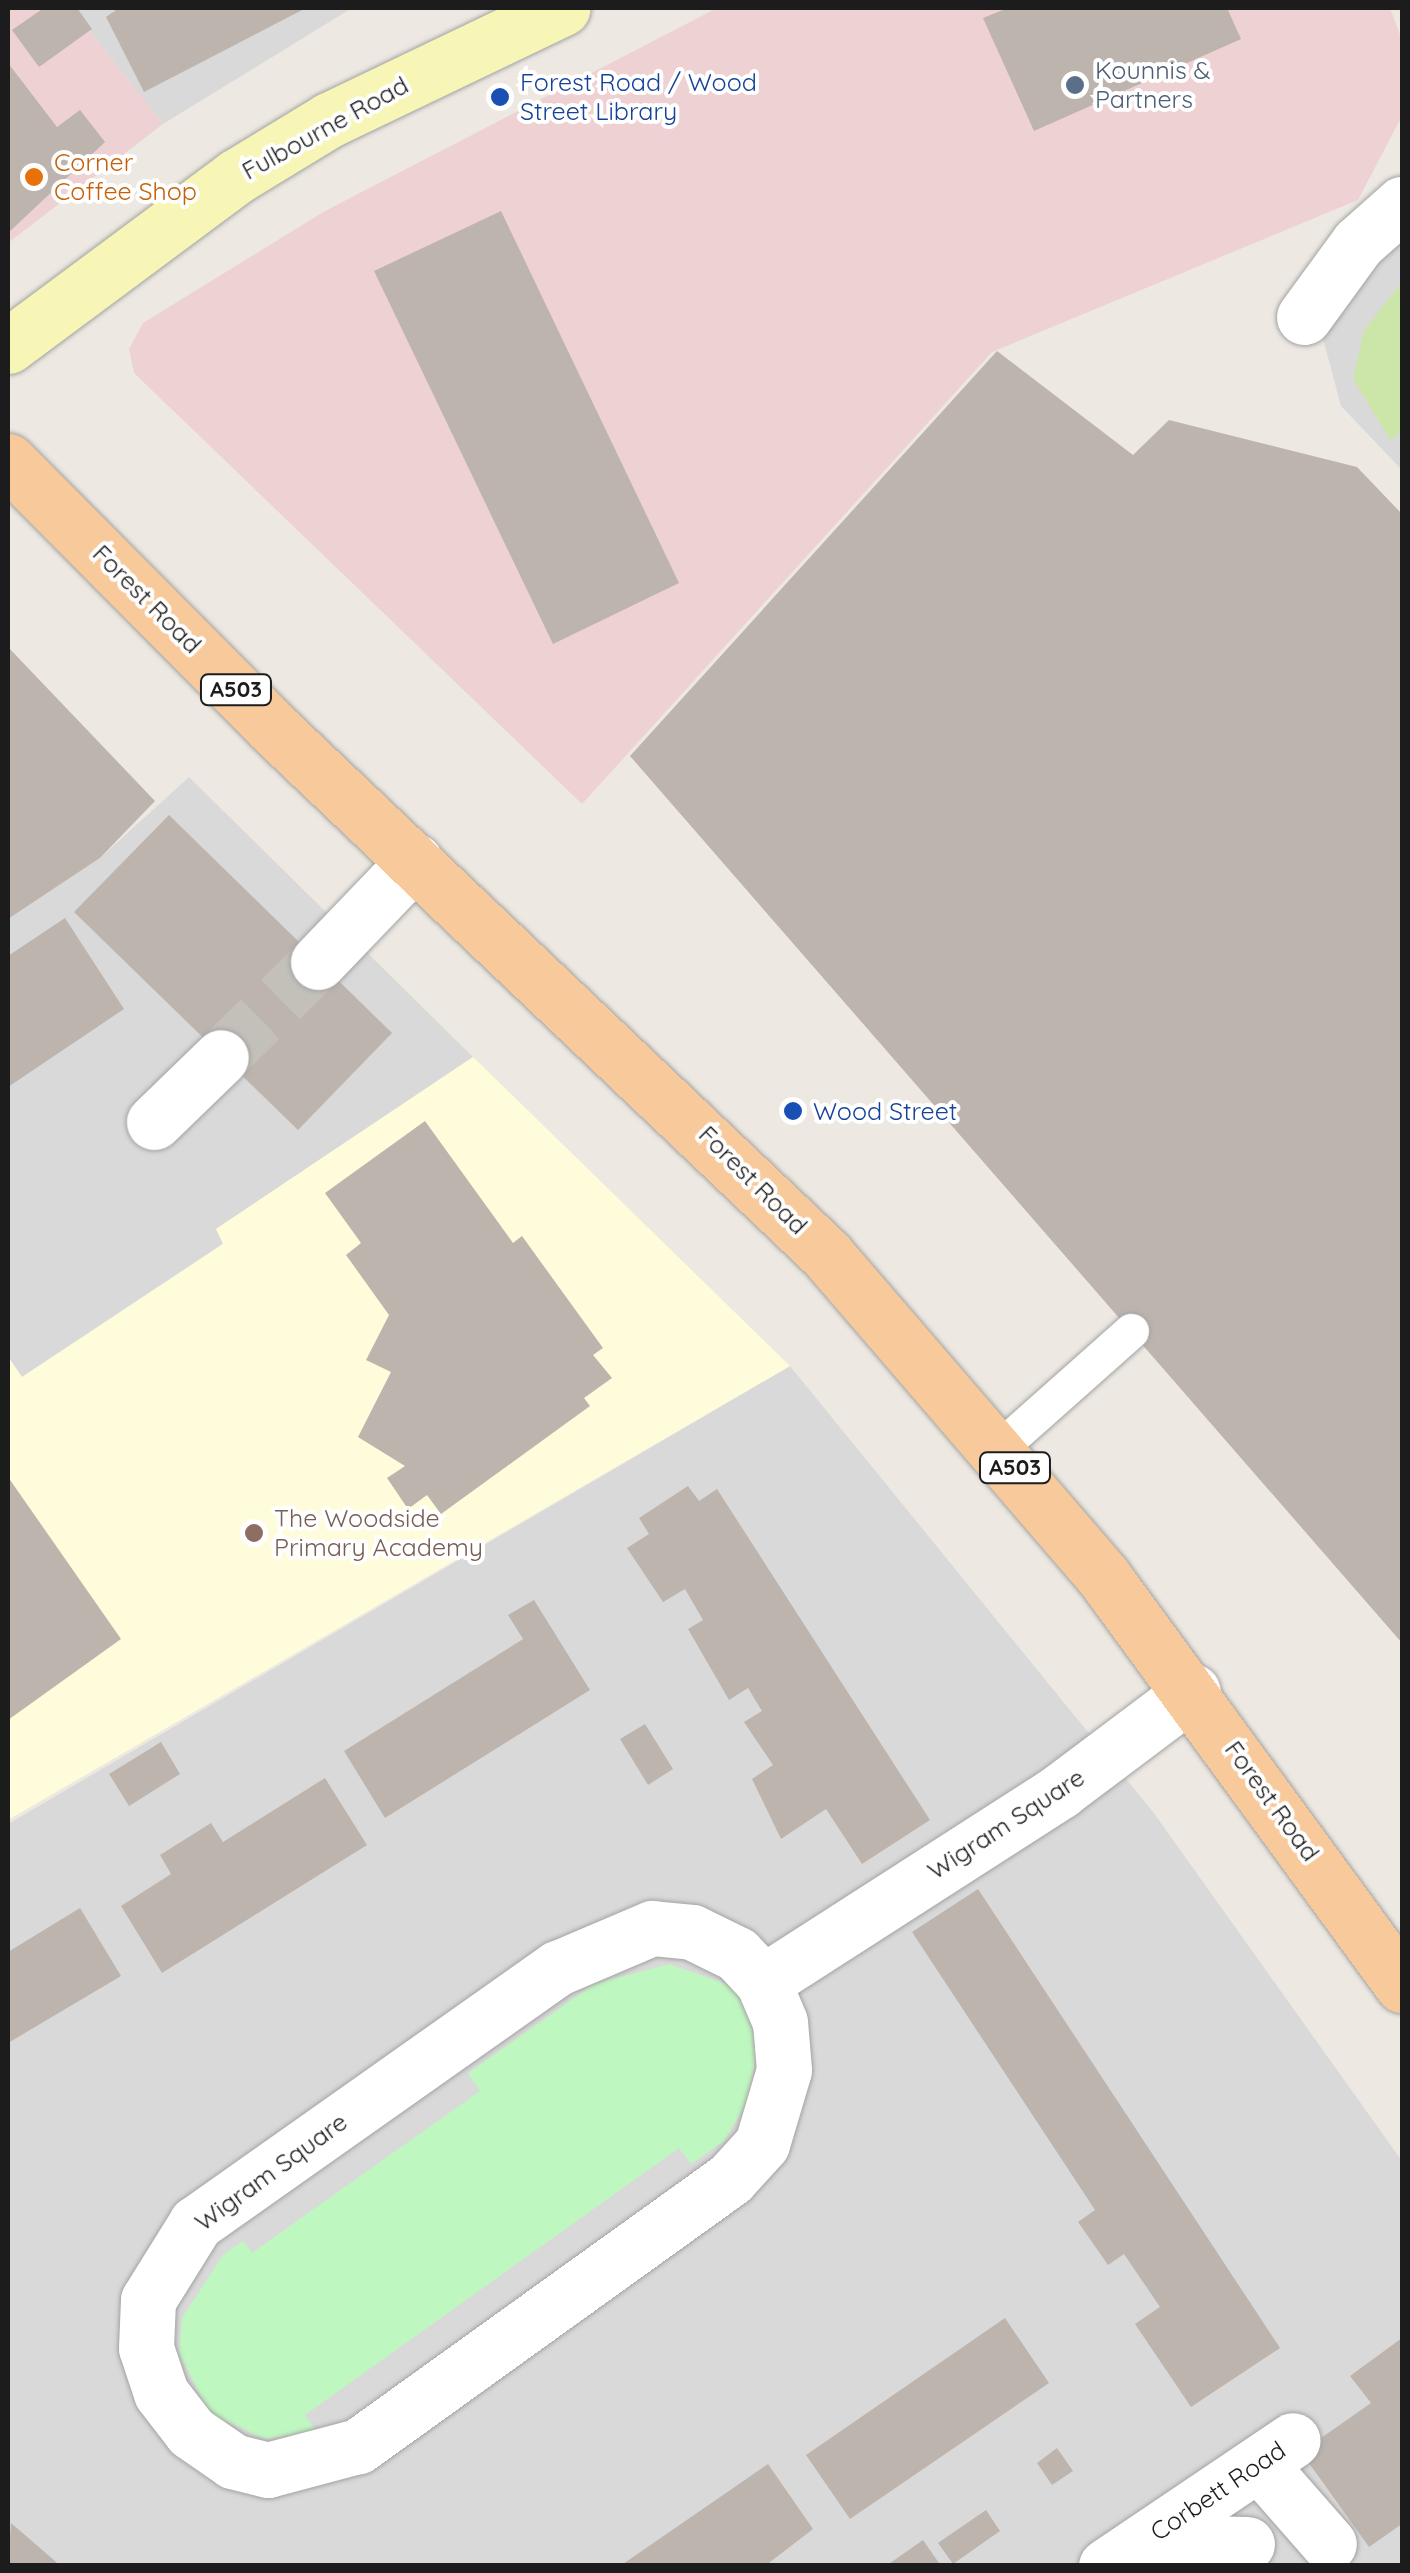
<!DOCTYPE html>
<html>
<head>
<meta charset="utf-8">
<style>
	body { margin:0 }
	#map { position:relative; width:1410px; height:2573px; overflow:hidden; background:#ede9e2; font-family:Quicksand,sans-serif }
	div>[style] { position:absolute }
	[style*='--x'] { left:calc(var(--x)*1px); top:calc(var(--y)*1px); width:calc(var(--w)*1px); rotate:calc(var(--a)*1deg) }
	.residential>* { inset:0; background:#dad9d9 }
	.commercial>* { inset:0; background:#eed1d2 }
	.education>* { inset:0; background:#fefcda }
	.grass>* { inset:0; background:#cbe6a8 }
	.park>* { inset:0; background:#bff7c0 }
	.building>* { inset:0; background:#bdb4ae }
	.minor-tunnel>* { height:55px; margin-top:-27.5px; transform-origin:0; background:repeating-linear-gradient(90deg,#c3c0ba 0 55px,transparent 0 83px) }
	.roads { filter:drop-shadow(0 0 2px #a3a3a3) drop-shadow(0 0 2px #a3a3a3) }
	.service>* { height:35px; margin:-17.5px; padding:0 17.5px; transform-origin:17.5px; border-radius:17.5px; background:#fff }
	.minor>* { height:55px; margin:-27.5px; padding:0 27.5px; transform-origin:27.5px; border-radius:27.5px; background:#fff }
	.secondary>* { height:55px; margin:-27.5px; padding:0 27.5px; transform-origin:27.5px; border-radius:27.5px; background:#f7f6b6 }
	.primary>* { height:55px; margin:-27.5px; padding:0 27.5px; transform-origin:27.5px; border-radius:27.5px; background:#f8ca9b }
	.dots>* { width:28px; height:28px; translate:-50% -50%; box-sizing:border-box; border:5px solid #fff; border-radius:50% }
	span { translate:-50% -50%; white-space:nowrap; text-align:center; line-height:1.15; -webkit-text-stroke:8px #fff; paint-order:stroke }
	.shield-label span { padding:2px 8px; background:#fff; border:2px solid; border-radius:8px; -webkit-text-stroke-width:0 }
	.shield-label { font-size:22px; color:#1c1c1c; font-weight:700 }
	.service-label { font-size:25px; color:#4e5e75 }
	.left { translate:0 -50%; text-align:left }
	.transit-label { font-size:25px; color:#164399 }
	.street-label { font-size:25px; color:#1c1c1c }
	.food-label { font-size:25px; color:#c56008 }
	.education-label { font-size:25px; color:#785e54 }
	.frame { position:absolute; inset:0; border:10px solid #1c1c1c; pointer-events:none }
</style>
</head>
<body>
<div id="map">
	<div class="residential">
		<div style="clip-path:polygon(71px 8px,352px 8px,163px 124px)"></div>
		<div style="clip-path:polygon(1402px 189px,1402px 470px,1341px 406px,1309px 286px)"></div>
		<div style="clip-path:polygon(189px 777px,473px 1057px,216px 1229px,224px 1243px,22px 1377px,8px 1356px,8px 919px,100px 858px)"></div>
		<div style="clip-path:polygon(790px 1366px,1153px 1812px,1402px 2161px,1402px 2565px,8px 2565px,8px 1824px)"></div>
	</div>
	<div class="commercial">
		<div style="clip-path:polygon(8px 8px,71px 8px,163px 124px,8px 243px)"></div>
		<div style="clip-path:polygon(717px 8px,1390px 8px,1402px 40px,1402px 116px,1358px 200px,992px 352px,582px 804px,134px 373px,129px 349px,143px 323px,325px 211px)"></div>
	</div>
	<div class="education">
		<div style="clip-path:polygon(473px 1057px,790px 1366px,8px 1820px,8px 1357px,22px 1377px,223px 1244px,216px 1229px)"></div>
	</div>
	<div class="grass">
		<div style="clip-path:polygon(1402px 282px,1402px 430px,1391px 441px,1353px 379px,1364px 330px)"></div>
	</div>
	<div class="park">
		<div style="clip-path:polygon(669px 1964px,735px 1987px,745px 2001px,757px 2050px,747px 2102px,724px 2141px,691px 2164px,679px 2148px,305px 2415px,316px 2431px,265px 2439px,209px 2413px,179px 2353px,182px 2318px,223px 2255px,243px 2241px,252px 2253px,480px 2091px,468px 2073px,594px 1984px)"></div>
	</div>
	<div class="building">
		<div style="clip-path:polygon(44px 8px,77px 8px,92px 29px,39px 67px,12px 30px)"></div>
		<div style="clip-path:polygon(119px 8px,306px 8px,144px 92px,106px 17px)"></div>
		<div style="clip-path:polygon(1008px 8px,1227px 8px,1241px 39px,1034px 131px,983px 18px)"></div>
		<div style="clip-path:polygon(8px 63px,57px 127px,80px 110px,105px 142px,8px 233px)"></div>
		<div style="clip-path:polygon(501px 211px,679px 583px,553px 644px,374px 271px)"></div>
		<div style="clip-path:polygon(997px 351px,1133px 455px,1169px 420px,1357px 467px,1402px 514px,1402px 1643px,630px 756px)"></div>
		<div style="clip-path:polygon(8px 647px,155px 801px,100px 858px,8px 919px)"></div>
		<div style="clip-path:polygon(169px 815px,392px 1033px,298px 1130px,74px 912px)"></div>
		<div style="clip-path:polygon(65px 918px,124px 1009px,8px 1087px,8px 956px)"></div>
		<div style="clip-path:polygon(425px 1121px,513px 1243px,522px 1236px,603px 1348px,593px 1355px,612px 1378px,584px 1398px,590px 1406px,441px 1514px,427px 1495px,408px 1509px,387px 1478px,405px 1466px,358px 1437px,391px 1372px,366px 1360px,389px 1315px,346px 1255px,361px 1243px,325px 1193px)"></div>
		<div style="clip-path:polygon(8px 1477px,121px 1639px,8px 1720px)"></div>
		<div style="clip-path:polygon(688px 1486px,699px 1501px,717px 1489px,930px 1820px,862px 1864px,826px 1809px,781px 1839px,752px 1779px,773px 1765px,744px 1722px,762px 1711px,748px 1688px,729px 1700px,688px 1629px,703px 1620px,685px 1589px,663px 1602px,627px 1548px,649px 1534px,639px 1518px)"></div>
		<div style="clip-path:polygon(534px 1600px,590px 1690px,385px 1818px,344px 1751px,523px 1639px,508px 1615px)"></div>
		<div style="clip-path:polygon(645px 1724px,673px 1769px,648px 1785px,620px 1739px)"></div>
		<div style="clip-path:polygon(161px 1742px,180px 1774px,129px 1806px,109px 1774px)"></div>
		<div style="clip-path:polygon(325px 1778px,367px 1845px,162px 1973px,121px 1906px,171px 1874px,160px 1855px,211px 1823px,223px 1842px)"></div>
		<div style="clip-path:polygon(978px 1889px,1280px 2348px,1191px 2407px,1135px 2324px,1160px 2307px,1124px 2254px,1108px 2265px,1078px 2222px,1095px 2210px,912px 1932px)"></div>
		<div style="clip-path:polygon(80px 1908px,121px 1976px,8px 2043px,8px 1952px)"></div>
		<div style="clip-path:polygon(1005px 2318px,1049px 2383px,850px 2519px,806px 2455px)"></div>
		<div style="clip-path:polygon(1402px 2338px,1402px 2524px,1369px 2547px,1301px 2452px,1371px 2403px,1350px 2376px)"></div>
		<div style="clip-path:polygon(1057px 2448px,1073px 2471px,1052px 2485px,1037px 2463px)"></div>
		<div style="clip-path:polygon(768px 2464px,813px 2529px,765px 2566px,620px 2566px)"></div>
		<div style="clip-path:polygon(986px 2510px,1000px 2531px,953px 2564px,938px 2543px)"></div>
		<div style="clip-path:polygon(11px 2523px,55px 2561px,60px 2566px,8px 2566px)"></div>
		<div style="clip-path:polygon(923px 2540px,941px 2566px,886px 2566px)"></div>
	</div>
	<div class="minor-tunnel">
		<div style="--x:221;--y:1057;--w:136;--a:-44.4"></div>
	</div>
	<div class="roads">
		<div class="service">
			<div style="--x:998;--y:1449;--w:178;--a:-41.6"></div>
		</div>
		<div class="minor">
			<div style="--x:1304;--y:317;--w:92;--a:-53.9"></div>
			<div style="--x:1358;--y:243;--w:59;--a:-41.6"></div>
			<div style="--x:318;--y:962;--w:140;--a:-46.2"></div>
			<div style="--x:154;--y:1122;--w:93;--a:-44.1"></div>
			<div style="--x:652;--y:1928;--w:40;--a:5.7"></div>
			<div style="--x:692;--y:1932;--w:50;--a:26.1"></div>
			<div style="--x:737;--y:1954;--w:38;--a:47"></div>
			<div style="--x:763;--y:1982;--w:43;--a:67"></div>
			<div style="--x:780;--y:2022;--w:48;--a:85.2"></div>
			<div style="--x:784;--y:2070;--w:77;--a:106.6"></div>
			<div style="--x:762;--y:2144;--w:47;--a:132.4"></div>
			<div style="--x:730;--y:2179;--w:458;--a:144.3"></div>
			<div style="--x:358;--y:2446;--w:93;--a:165.1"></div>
			<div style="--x:268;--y:2470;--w:36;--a:-166"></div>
			<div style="--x:233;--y:2461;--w:51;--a:-145.4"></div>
			<div style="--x:191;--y:2432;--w:49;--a:-127.6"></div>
			<div style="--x:161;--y:2393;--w:47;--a:-108.4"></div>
			<div style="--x:146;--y:2348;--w:48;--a:-87.6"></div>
			<div style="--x:148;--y:2300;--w:91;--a:-58.1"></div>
			<div style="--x:196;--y:2223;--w:443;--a:-35.2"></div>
			<div style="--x:558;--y:1968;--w:102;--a:-23.1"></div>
			<div style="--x:763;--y:1982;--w:353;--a:-32.7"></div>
			<div style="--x:1060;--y:1791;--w:166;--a:-36.9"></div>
			<div style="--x:1259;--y:2464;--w:106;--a:48.8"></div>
			<div style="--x:1143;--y:2542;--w:104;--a:1.1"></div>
			<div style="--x:1106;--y:2566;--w:225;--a:-34"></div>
		</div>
		<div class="secondary">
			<div style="--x:8;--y:346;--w:285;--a:-36.6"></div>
			<div style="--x:237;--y:176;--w:108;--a:-31.3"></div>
			<div style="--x:329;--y:120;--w:259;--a:-25.6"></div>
		</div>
		<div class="primary">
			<div style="--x:8;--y:461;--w:378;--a:45.2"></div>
			<div style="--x:274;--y:729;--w:762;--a:43.56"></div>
			<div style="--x:826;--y:1254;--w:425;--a:49.3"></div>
			<div style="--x:1103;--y:1576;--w:507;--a:53.83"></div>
		</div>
	</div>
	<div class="dots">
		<div style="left:1075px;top:85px;background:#5c6f8a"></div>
		<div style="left:500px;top:97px;background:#1a4fb4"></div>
		<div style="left:34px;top:177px;background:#e8710a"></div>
		<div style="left:793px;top:1111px;background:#1a4fb4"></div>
		<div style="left:254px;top:1533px;background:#8d6e63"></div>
	</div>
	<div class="shield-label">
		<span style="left:236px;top:690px">A503</span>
		<span style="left:1015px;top:1468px">A503</span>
	</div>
	<div class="service-label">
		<span class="left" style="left:1095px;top:85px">Kounnis &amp;<br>Partners</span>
	</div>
	<div class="transit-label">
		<span class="left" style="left:520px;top:97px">Forest Road / Wood<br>Street Library</span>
		<span class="left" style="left:813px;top:1111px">Wood Street</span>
	</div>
	<div class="street-label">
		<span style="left:325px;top:128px;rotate:-29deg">Fulbourne Road</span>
		<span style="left:147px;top:599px;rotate:45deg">Forest Road</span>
		<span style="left:753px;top:1180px;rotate:45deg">Forest Road</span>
		<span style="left:1272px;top:1801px;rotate:54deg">Forest Road</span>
		<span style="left:1006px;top:1824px;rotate:-33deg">Wigram Square</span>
		<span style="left:271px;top:2172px;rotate:-36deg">Wigram Square</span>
		<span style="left:1218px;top:2491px;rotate:-34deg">Corbett Road</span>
	</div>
	<div class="food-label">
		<span class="left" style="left:54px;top:177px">Corner<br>Coffee Shop</span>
	</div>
	<div class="education-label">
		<span class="left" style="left:274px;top:1533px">The Woodside<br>Primary Academy</span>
	</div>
	<div class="frame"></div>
</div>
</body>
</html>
